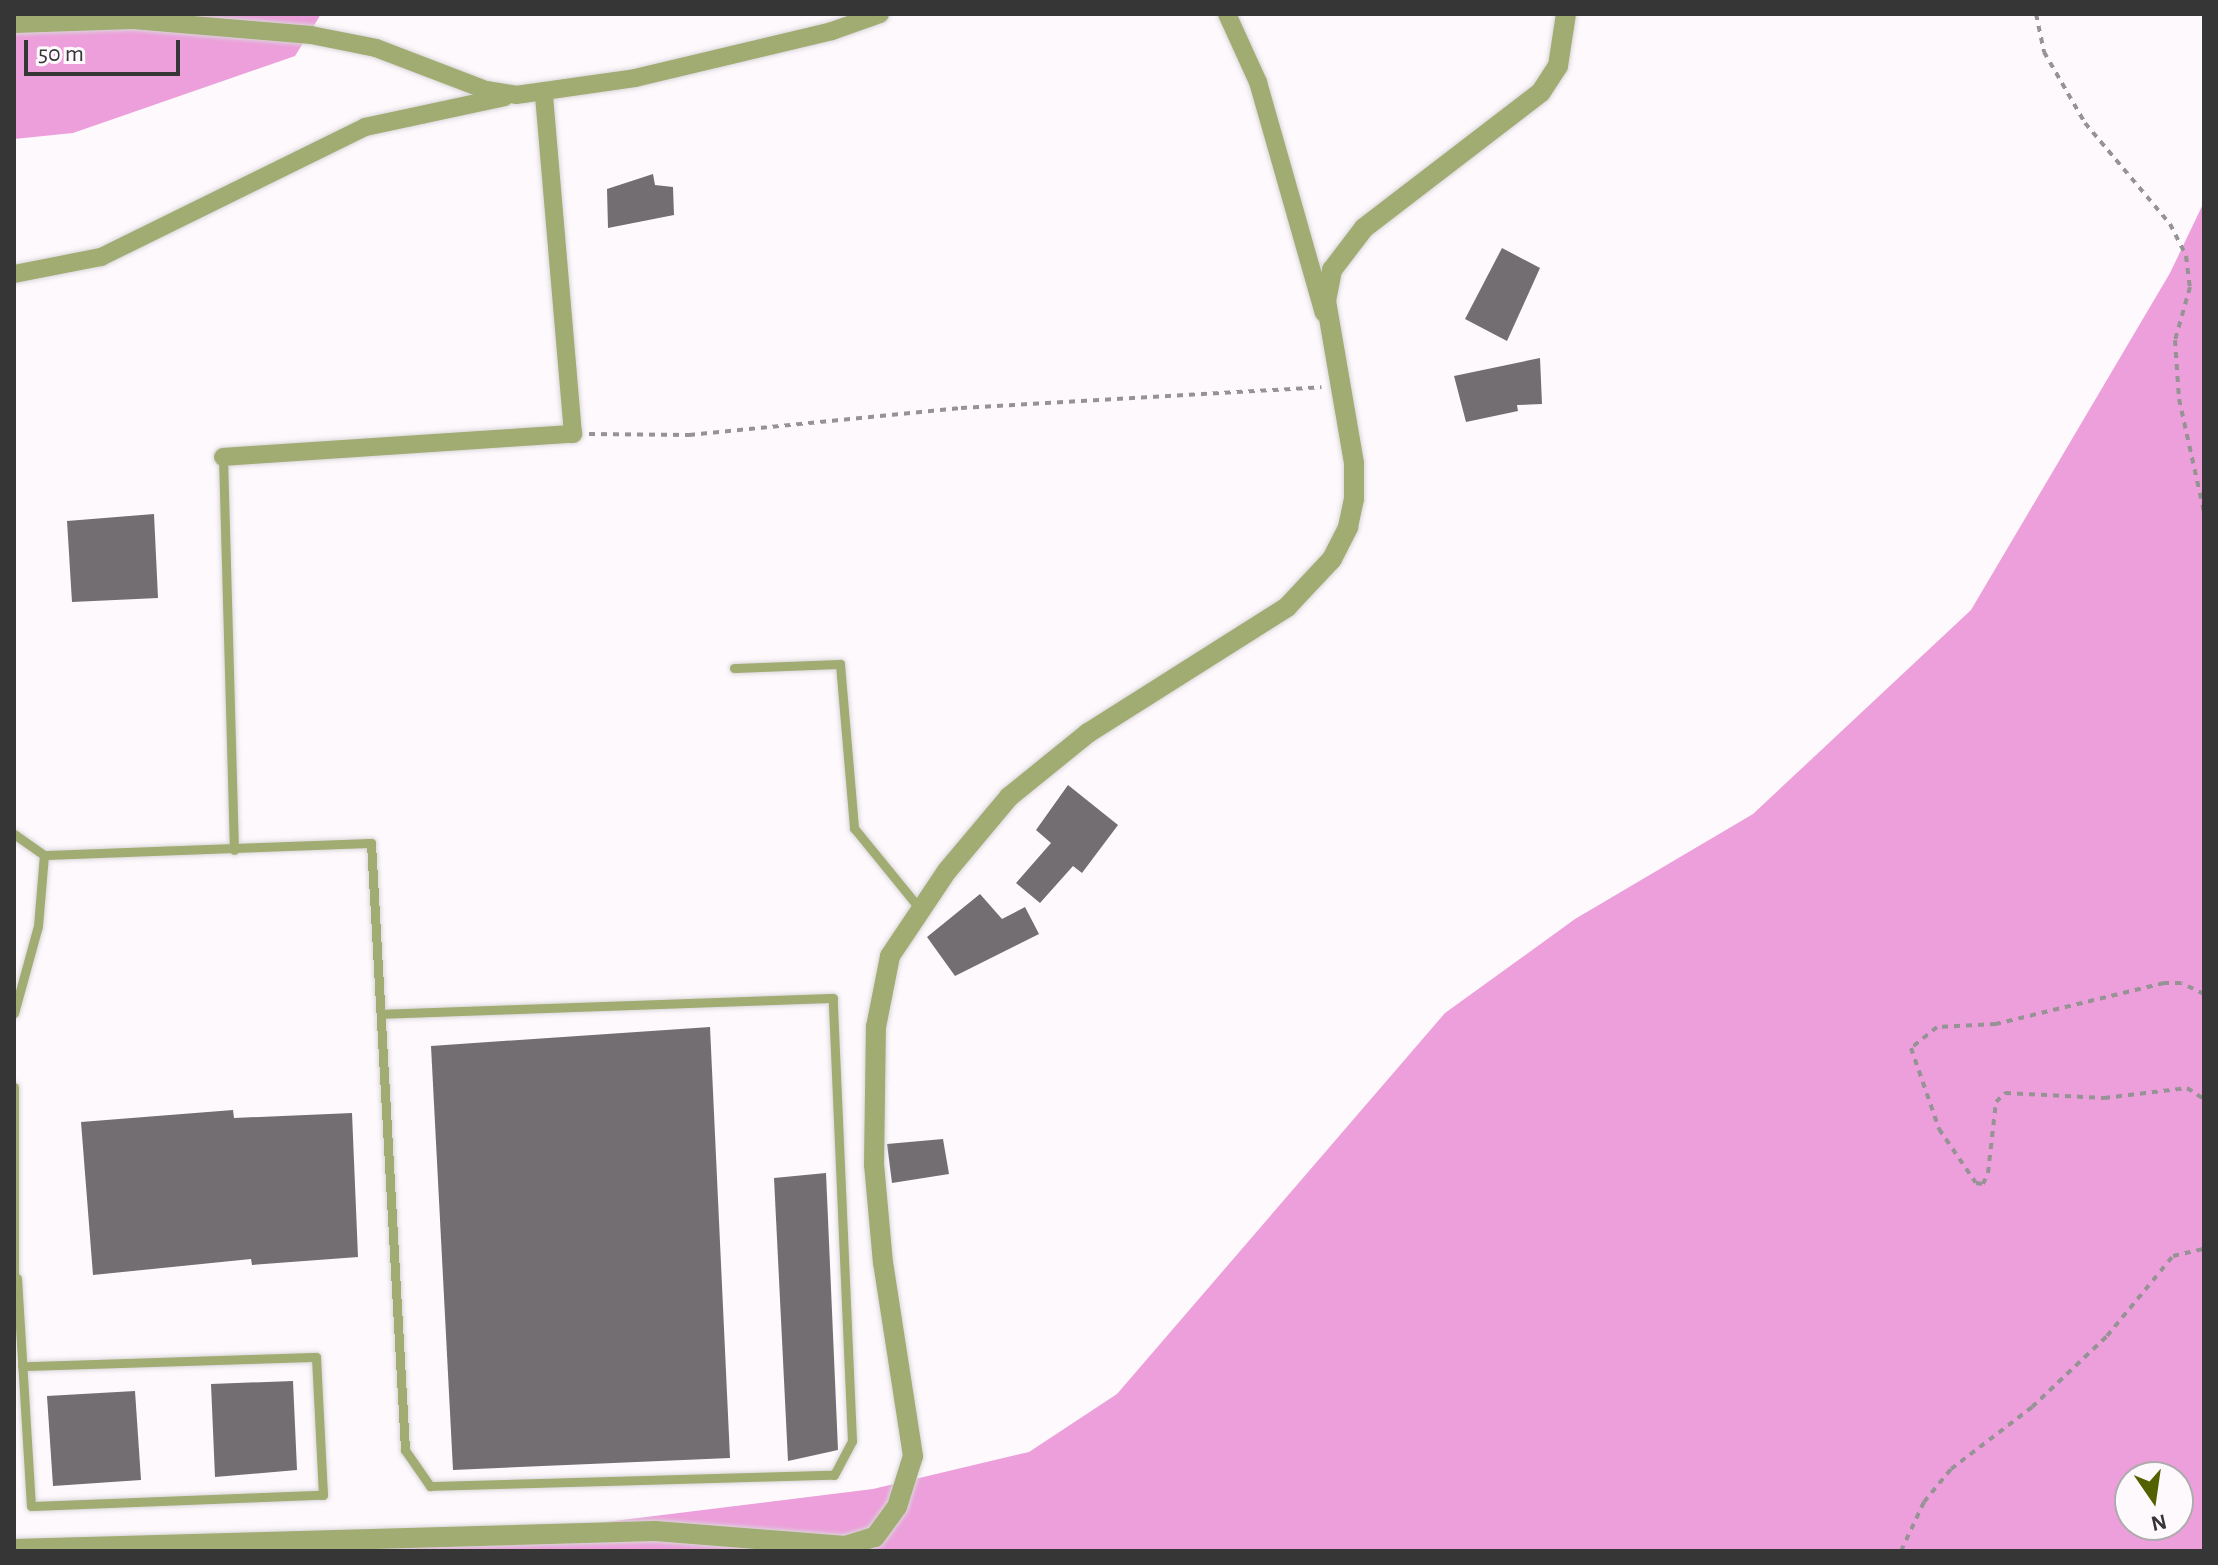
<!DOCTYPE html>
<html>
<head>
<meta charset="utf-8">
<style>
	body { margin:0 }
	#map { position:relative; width:2218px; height:1565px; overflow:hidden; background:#fef9fd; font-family:"Alegreya Sans",sans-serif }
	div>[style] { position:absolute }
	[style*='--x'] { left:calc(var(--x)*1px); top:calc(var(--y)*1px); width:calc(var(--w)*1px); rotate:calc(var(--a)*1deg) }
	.forest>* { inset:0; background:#ec9fda }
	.building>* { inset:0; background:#726e71 }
	.path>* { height:4px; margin-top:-2px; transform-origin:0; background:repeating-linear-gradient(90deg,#969395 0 6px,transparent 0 12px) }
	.roads { filter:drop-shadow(0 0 2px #dad6d9) drop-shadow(0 0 2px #dad6d9) }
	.service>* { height:9px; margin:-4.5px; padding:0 4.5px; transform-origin:4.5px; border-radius:4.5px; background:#a0ac72 }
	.minor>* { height:18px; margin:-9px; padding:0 9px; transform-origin:9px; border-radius:9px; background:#a0ac72 }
	.tertiary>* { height:20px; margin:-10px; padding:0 10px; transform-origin:10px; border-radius:10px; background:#a0ac72 }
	span { translate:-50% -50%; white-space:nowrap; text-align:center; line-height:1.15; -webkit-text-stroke:8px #fef9fd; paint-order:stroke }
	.frame { position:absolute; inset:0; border:16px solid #373637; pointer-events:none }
	.north { position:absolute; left:2114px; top:1461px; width:80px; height:80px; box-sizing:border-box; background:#fef9fd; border:2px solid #aeabae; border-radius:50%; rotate:167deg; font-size:22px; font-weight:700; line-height:32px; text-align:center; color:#373637 }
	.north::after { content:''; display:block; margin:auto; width:28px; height:36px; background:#546100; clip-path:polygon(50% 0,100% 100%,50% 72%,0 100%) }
	.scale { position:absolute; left:24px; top:40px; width:156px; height:36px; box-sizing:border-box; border:4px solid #373637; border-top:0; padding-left:10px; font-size:24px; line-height:28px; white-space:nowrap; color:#373637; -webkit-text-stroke:6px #fef9fd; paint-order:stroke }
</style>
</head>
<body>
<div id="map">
	<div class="forest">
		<div style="clip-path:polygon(14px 14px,321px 14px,295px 56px,73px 133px,14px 139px)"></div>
		<div style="clip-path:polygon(evenodd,2204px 202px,2204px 1551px,261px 1551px,541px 1530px,873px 1489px,1029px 1452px,1117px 1394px,1445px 1013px,1575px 919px,1753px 814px,1971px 610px,2170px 273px,2204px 202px,2130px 1477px,2178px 1477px,2178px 1525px,2130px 1525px,2130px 1477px)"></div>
	</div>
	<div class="building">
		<div style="clip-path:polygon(653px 174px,655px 185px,673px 187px,674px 215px,608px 228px,607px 189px)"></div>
		<div style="clip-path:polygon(1502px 248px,1540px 268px,1507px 341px,1465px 319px)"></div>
		<div style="clip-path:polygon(1540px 358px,1542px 404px,1517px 405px,1518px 411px,1466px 422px,1454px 376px)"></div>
		<div style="clip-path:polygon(154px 514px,158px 598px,72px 602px,67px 521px)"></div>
		<div style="clip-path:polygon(1068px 785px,1118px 825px,1082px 873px,1073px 866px,1040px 903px,1016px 883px,1051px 843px,1036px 830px)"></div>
		<div style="clip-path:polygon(980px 894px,1002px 919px,1025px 907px,1039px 934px,955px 976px,927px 937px)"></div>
		<div style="clip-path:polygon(710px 1027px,730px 1458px,453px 1470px,431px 1046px)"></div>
		<div style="clip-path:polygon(233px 1110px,234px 1118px,352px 1113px,358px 1257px,252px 1265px,251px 1259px,93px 1275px,81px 1122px)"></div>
		<div style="clip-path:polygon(943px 1139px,949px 1174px,892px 1183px,887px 1144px)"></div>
		<div style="clip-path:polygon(826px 1173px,838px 1450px,788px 1461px,774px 1178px)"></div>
		<div style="clip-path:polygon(293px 1381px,297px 1470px,215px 1477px,211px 1384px)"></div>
		<div style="clip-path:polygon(135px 1391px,141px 1480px,53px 1486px,47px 1396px)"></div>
	</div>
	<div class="path">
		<div style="--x:2036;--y:14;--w:39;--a:78"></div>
		<div style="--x:2044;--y:52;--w:82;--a:60"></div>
		<div style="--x:2085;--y:123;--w:132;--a:49.9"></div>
		<div style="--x:2170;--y:224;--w:36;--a:63"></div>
		<div style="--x:2186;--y:256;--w:31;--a:83"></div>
		<div style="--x:2190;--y:287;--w:55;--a:105.8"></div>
		<div style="--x:2175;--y:340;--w:59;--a:86.1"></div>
		<div style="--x:2179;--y:399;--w:116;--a:77.5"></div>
		<div style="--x:589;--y:434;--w:100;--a:0.6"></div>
		<div style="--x:689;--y:435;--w:273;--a:-5.7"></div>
		<div style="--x:961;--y:408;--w:361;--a:-3.3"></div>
		<div style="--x:2204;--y:994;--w:25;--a:-154"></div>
		<div style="--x:2181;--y:983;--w:17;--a:180"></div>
		<div style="--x:2164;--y:983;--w:173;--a:166.3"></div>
		<div style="--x:1996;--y:1024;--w:59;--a:177.1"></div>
		<div style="--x:1937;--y:1027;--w:33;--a:141"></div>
		<div style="--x:1911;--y:1048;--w:86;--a:70.9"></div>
		<div style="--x:1939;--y:1129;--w:65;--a:55.6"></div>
		<div style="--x:1976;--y:1183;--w:7;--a:8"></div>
		<div style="--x:1983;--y:1184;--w:12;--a:-66"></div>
		<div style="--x:1988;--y:1173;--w:71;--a:-83.6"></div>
		<div style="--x:1996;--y:1102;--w:13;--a:-45"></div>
		<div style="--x:2005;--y:1093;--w:99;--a:2.9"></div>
		<div style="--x:2104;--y:1098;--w:84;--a:-6.9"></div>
		<div style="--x:2187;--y:1088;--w:20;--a:33"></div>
		<div style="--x:1901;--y:1551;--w:54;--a:-64.9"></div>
		<div style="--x:1924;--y:1502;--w:43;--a:-50.7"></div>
		<div style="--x:1951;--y:1469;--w:102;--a:-37.4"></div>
		<div style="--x:2032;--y:1407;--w:103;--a:-43.4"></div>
		<div style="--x:2107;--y:1336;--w:104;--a:-50.5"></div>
		<div style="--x:2173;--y:1256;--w:32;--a:-13"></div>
	</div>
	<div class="roads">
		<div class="service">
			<div style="--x:223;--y:457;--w:393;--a:88.4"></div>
			<div style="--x:734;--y:668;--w:106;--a:-2.2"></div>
			<div style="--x:840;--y:664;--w:165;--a:85.1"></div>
			<div style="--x:854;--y:828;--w:104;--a:50.8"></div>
			<div style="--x:14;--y:834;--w:37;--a:35"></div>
			<div style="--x:14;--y:1013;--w:90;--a:-74.6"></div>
			<div style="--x:38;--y:926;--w:71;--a:-85.2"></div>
			<div style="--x:44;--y:855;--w:327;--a:-2.1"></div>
			<div style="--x:371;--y:843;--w:608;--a:86.79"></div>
			<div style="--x:405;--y:1450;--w:44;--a:55.2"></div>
			<div style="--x:430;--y:1486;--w:404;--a:-1.6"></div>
			<div style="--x:834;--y:1475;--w:38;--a:-62"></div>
			<div style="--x:852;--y:1441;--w:443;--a:-92.5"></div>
			<div style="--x:833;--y:998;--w:452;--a:178"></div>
			<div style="--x:14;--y:1087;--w:191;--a:90"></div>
			<div style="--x:17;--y:1278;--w:228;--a:86.5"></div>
			<div style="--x:31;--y:1506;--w:292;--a:-2.2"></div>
			<div style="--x:323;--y:1495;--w:138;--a:-92.9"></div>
			<div style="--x:316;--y:1357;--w:294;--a:178.2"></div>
		</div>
		<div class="minor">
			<div style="--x:1227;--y:14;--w:75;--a:65.5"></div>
			<div style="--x:1258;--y:82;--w:240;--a:74.1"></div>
			<div style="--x:14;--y:24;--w:119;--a:-1.9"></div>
			<div style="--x:133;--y:20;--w:179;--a:4.8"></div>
			<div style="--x:311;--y:35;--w:66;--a:11.3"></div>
			<div style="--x:376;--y:48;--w:118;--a:20.9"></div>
			<div style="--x:486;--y:90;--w:30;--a:9"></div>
			<div style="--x:516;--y:95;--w:120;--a:-8.1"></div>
			<div style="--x:635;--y:78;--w:203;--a:-13.4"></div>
			<div style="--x:832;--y:31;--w:51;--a:-19.5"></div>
			<div style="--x:14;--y:274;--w:89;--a:-11.1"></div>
			<div style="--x:101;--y:257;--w:294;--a:-26.2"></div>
			<div style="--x:365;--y:127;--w:143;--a:-12.1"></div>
			<div style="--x:223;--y:457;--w:351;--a:-3.8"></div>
			<div style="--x:573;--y:434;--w:342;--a:-94.9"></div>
		</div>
		<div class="tertiary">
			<div style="--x:14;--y:1549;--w:641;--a:-1.61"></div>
			<div style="--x:655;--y:1531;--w:191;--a:4.5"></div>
			<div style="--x:845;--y:1546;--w:31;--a:-17"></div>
			<div style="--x:875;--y:1537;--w:37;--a:-54"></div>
			<div style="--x:897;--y:1507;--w:53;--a:-72.6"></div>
			<div style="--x:913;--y:1456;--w:195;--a:-98.8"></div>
			<div style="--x:883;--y:1263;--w:98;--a:-95.2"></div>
			<div style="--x:874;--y:1165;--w:138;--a:-89.2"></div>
			<div style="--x:876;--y:1027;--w:72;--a:-78.8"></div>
			<div style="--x:890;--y:956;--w:102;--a:-56.2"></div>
			<div style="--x:947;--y:871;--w:97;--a:-50"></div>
			<div style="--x:1009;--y:797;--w:102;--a:-39"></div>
			<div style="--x:1088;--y:733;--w:236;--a:-32.3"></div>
			<div style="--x:1287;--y:607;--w:66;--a:-46.8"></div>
			<div style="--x:1332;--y:559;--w:36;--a:-63"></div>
			<div style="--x:1348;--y:527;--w:29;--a:-78"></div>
			<div style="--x:1354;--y:499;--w:36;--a:-90"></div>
			<div style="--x:1354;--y:463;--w:164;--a:-99.8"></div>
			<div style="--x:1326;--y:301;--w:32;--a:-79"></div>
			<div style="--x:1332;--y:270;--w:53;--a:-52.7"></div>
			<div style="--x:1364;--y:228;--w:223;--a:-37.5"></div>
			<div style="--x:1541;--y:92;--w:31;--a:-57"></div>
			<div style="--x:1558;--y:66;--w:53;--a:-81.3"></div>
		</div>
	</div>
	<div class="frame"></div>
	<div class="north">N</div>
	<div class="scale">50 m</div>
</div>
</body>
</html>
